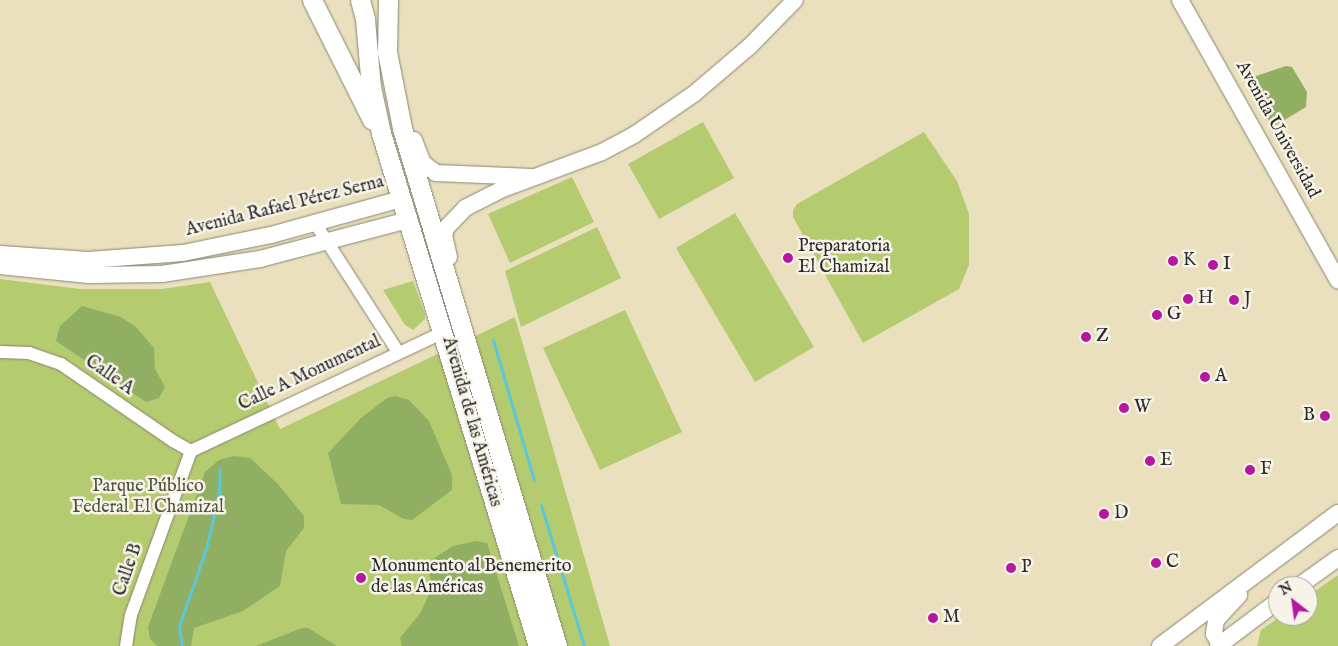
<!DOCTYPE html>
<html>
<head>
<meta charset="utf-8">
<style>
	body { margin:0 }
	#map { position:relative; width:1338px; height:646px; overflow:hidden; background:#eae0bd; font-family:"IM FELL English",serif }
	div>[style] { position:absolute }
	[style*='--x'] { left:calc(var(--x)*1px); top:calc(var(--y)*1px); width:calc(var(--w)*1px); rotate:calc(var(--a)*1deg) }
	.green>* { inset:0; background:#b5cb70 }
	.forest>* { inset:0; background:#90af62 }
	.stream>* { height:3px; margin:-1.5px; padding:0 1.5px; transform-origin:1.5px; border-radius:1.5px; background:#5dc7d7 }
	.roads { filter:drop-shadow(0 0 1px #8a8674) drop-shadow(0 0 1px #8a8674) }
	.minor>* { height:12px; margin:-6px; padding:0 6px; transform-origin:6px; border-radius:6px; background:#fff }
	.major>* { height:16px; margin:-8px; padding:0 8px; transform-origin:8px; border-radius:8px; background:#fff }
	.highway>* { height:19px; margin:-9.5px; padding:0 9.5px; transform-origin:9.5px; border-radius:9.5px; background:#fff }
	.dots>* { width:14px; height:14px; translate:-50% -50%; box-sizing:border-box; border:2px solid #f7f3e8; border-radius:50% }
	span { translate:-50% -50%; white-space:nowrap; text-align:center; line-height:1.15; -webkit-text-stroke:5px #f7f3e8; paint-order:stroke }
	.street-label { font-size:18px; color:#2b2b2b }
	.poi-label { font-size:18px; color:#2b2b2b }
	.left { translate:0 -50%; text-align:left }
	.right { translate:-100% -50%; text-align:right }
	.park-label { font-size:18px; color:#4e533c }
	.north { position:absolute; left:1268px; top:576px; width:50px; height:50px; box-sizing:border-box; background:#f7f3e8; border:1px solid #a5a39c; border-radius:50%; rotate:330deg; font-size:14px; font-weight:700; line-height:20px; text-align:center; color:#2b2b2b }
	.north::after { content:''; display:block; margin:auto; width:18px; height:22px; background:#b5179e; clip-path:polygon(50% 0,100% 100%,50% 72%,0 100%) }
</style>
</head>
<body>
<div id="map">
	<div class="green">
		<div style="clip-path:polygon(703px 122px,734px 178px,659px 219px,628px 164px)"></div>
		<div style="clip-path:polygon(924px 132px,957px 181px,969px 214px,969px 265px,959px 289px,863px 343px,793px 217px,793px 210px,797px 204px)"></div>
		<div style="clip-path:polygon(572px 177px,594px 222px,510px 263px,488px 214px)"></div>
		<div style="clip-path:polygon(735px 213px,814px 347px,755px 382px,676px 248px)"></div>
		<div style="clip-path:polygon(597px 227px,621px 278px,521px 327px,505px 271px)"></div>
		<div style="clip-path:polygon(0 279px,80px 289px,162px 289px,210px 282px,280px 429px,515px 317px,610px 646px,0 646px)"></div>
		<div style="clip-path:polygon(413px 281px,425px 314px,425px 319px,413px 330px,405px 325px,383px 290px)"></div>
		<div style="clip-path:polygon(625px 310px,682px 432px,600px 470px,543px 348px)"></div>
		<div style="clip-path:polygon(1338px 575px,1338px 646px,1257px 646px,1261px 630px,1281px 616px,1308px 616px,1308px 596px)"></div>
	</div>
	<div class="forest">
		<div style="clip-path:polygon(1286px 66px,1292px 67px,1307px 92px,1306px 107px,1276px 125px,1269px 121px,1249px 85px,1250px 78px)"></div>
		<div style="clip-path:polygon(82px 306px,121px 317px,136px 327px,154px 348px,155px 369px,165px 387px,159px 398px,146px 402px,56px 341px,60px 326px)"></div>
		<div style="clip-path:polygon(395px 396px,409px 400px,429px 421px,452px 475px,452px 490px,412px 520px,404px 519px,379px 505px,341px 504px,328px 453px,361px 418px,387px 398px)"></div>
		<div style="clip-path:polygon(234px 456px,250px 458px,277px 483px,304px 516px,304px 528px,286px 551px,280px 586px,243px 611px,194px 628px,191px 646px,157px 646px,150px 639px,148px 627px,205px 472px,219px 460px)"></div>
		<div style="clip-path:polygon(476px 541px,487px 543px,519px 646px,402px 646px,400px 638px,421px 612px,429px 594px,431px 580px,427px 568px,430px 561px,453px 546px)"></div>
		<div style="clip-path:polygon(302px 628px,308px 628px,337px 646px,256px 646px)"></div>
	</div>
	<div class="stream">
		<div style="--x:493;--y:340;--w:146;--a:73.7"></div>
		<div style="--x:541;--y:505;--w:147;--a:73"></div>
		<div style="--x:182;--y:646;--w:20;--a:-99"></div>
		<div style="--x:179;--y:626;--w:82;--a:-70.7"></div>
		<div style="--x:206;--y:549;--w:57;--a:-76.9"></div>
		<div style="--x:219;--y:493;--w:24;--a:-88"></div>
	</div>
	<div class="roads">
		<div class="minor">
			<div style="--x:315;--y:223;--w:153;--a:57.2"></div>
			<div style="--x:0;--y:352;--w:29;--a:2"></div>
			<div style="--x:29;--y:353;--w:34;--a:19"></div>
			<div style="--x:61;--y:364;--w:136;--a:34.5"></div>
			<div style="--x:173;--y:441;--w:21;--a:29"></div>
			<div style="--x:191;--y:451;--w:280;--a:-25.2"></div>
			<div style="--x:126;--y:646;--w:31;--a:-81"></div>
			<div style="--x:131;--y:615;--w:175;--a:-69.9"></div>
		</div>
		<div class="major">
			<div style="--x:1180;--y:0;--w:322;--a:60.6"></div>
			<div style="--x:414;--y:140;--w:25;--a:69"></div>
			<div style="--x:423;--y:163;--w:16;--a:38"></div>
			<div style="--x:436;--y:173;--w:96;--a:2.4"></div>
			<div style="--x:0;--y:254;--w:88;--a:3.9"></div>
			<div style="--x:88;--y:260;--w:95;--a:-4.2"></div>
			<div style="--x:183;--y:253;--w:90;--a:-11.6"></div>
			<div style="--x:271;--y:235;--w:135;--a:-15.5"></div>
			<div style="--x:449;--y:257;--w:22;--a:-103"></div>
			<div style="--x:444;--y:236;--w:8;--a:-76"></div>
			<div style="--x:446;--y:228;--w:28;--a:-46"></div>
			<div style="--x:465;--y:208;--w:39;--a:-27"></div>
			<div style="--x:500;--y:190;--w:109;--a:-20.4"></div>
			<div style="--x:602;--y:152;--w:36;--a:-28"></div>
			<div style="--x:634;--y:135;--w:74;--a:-34.5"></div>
			<div style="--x:695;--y:93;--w:72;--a:-40.5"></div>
			<div style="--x:750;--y:46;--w:64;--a:-45.6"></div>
			<div style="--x:0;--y:266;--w:89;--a:5.8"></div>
			<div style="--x:89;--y:275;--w:73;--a:-0.8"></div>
			<div style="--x:162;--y:274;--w:99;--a:-8.7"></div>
			<div style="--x:260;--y:259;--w:153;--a:-14.8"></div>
			<div style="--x:1299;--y:586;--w:48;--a:-35.7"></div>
			<div style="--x:1160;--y:646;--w:222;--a:-36.8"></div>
			<div style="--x:1218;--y:646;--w:75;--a:-36.9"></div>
			<div style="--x:1221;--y:646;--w:14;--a:-120"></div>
			<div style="--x:1214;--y:634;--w:14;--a:-82"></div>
			<div style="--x:1216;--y:620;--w:34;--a:-47"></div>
		</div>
		<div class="highway">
			<div style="--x:312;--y:0;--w:134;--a:63.4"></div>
			<div style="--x:360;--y:0;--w:20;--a:75"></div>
			<div style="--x:365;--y:19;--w:68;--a:85"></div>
			<div style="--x:371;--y:87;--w:47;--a:77.7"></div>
			<div style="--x:381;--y:133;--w:536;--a:72.98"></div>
			<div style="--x:388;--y:0;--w:52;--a:91.1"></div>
			<div style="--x:387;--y:52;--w:77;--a:78.8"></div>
			<div style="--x:402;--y:128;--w:541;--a:73.34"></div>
		</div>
	</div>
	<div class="dots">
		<div style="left:788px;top:258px;background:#b5179e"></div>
		<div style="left:1173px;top:261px;background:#b5179e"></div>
		<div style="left:1213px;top:265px;background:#b5179e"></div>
		<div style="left:1188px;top:299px;background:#b5179e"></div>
		<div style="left:1234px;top:300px;background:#b5179e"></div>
		<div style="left:1157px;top:315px;background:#b5179e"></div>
		<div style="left:1086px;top:337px;background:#b5179e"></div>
		<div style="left:1205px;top:377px;background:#b5179e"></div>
		<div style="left:1124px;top:408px;background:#b5179e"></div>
		<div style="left:1325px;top:416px;background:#b5179e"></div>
		<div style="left:1150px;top:461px;background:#b5179e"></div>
		<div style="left:1250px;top:470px;background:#b5179e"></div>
		<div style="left:1104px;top:514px;background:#b5179e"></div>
		<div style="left:1156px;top:563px;background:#b5179e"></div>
		<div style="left:1011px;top:568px;background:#b5179e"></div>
		<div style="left:361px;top:578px;background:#b5179e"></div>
		<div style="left:933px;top:618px;background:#b5179e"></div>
	</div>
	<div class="street-label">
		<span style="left:1277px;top:130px;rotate:61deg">Avenida Universidad</span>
		<span style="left:285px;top:207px;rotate:-14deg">Avenida Rafael Pérez Serna</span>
		<span style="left:310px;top:374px;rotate:-25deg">Calle A Monumental</span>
		<span style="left:109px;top:376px;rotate:35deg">Calle A</span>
		<span style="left:471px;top:422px;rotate:74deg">Avenida de las Américas</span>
		<span style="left:129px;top:570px;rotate:-71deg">Calle B</span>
	</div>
	<div class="poi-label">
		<span class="left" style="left:798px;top:258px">Preparatoria<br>El Chamizal</span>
		<span class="left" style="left:1183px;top:261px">K</span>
		<span class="left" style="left:1223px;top:265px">I</span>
		<span class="left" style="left:1198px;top:299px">H</span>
		<span class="left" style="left:1244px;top:300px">J</span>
		<span class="left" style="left:1167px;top:315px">G</span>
		<span class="left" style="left:1096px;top:337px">Z</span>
		<span class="left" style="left:1215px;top:377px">A</span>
		<span class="left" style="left:1134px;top:408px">W</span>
		<span class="right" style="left:1315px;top:416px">B</span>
		<span class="left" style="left:1160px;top:461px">E</span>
		<span class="left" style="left:1260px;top:470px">F</span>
		<span class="left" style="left:1114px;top:514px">D</span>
		<span class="left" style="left:1166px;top:563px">C</span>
		<span class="left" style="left:371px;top:578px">Monumento al Benemerito<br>de las Américas</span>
		<span class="left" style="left:1021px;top:568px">P</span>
		<span class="left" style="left:943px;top:618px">M</span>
	</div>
	<div class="park-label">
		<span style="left:148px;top:498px">Parque Público<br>Federal El Chamizal</span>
	</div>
	<div class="north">N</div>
</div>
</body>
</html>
